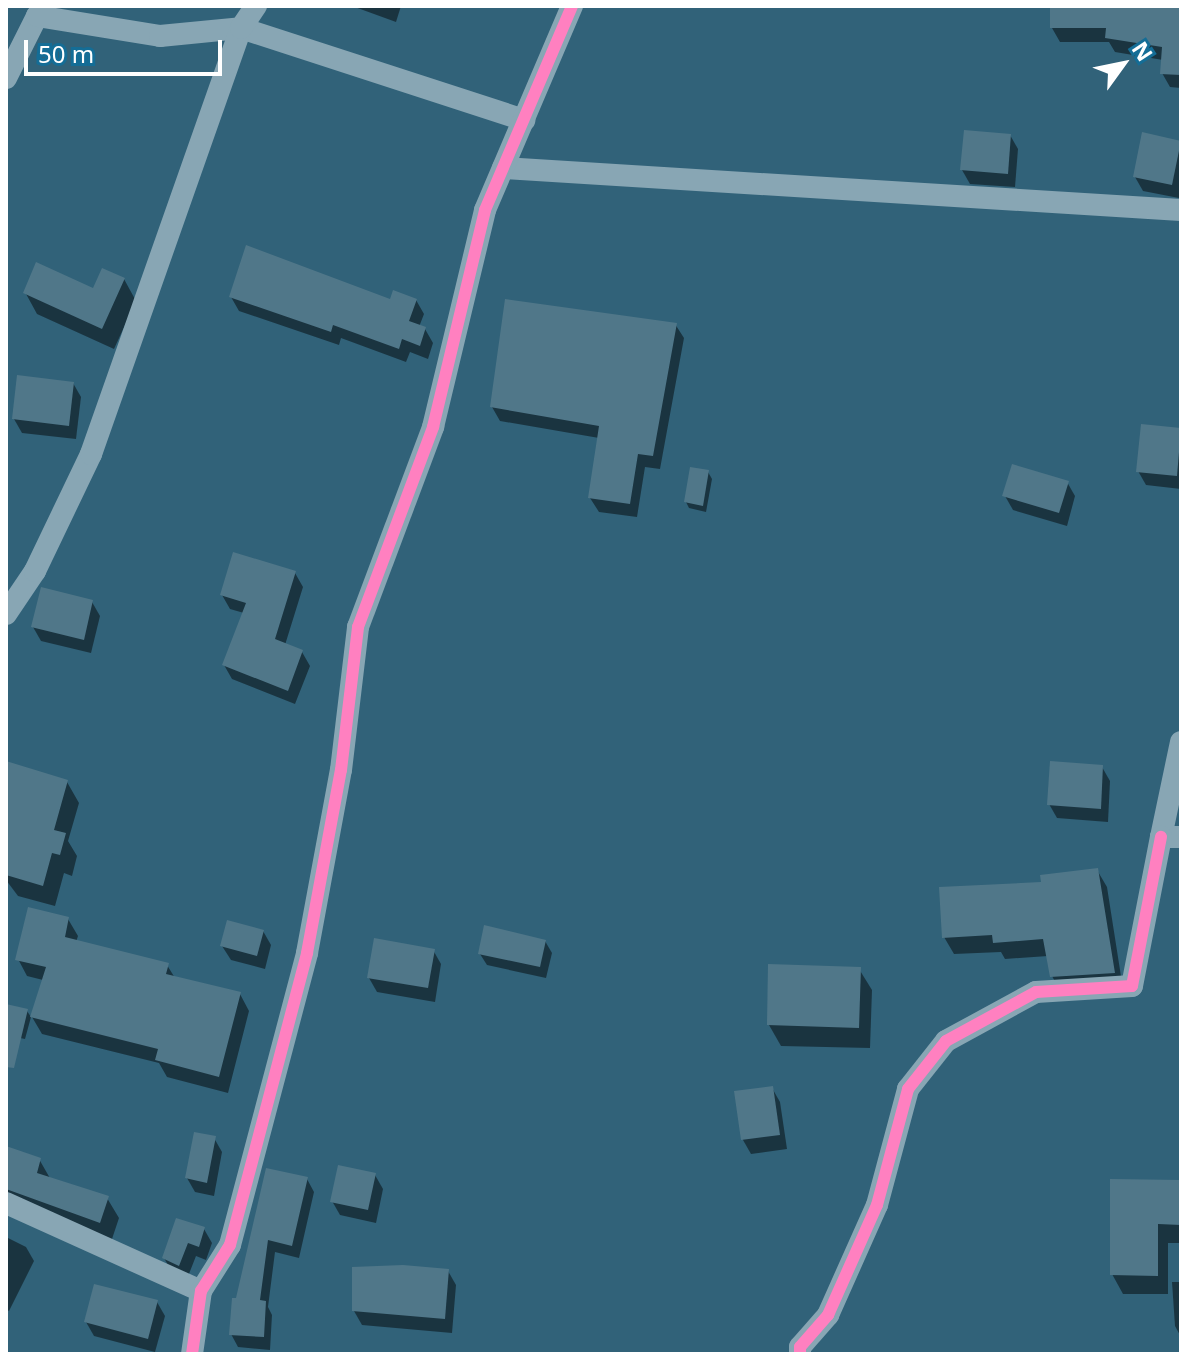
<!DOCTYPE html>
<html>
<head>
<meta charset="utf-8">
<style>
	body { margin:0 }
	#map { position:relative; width:1187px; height:1360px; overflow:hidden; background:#316279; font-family:"Noto Sans",sans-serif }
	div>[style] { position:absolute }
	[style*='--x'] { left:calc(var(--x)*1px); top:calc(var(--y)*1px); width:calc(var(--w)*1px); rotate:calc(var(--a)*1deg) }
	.shadow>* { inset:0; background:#0007 }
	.building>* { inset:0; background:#507789 }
	.minor>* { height:22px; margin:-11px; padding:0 11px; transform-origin:11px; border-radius:11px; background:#88a6b4 }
	.cycleway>* { height:12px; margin:-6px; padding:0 6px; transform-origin:6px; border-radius:6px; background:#ff80c0 }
	span { translate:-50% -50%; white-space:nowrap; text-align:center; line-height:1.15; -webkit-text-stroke:7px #146d96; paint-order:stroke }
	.frame { position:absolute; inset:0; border:8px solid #fff; pointer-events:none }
	.north { position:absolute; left:1083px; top:24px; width:80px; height:80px; -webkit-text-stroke:6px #146d96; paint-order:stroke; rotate:57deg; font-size:22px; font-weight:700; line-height:32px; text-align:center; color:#fff }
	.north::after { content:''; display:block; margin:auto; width:28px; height:36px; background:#fff; clip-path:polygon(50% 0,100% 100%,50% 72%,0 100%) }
	.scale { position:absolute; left:24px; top:40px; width:198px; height:36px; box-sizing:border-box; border:4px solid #fff; border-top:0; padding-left:10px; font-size:24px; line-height:28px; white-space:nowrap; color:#fff; -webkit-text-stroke:6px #146d96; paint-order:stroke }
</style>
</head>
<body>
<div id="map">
	<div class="shadow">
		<div style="clip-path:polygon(352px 6px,401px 6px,396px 22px)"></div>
		<div style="clip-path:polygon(1052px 6px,1181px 6px,1181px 88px,1170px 87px,1162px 73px,1163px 60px,1115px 52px,1109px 42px,1060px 42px,1052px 28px)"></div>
		<div style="clip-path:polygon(1010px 135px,1018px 149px,1015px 187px,970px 184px,962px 170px)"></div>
		<div style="clip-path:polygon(1180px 143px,1179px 198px,1143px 191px,1135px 177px)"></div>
		<div style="clip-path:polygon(124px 279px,136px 301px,114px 349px,37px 314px,25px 292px,94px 291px)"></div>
		<div style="clip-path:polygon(231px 297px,416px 300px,424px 314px,419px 327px,425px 329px,433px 343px,428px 359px,410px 352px,406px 362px,341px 338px,339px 345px,239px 311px)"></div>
		<div style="clip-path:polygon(675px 324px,684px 338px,660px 469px,645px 467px,637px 517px,599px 512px,590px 498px,599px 438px,500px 421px,492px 407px)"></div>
		<div style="clip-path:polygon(73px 383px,81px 397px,76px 439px,22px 433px,14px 419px)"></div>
		<div style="clip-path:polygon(1180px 430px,1181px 489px,1146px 485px,1138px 471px)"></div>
		<div style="clip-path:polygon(708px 472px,712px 479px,706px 512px,689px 508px,686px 502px)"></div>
		<div style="clip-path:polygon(1067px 482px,1075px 496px,1067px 526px,1013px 510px,1005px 496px)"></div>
		<div style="clip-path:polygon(295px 573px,303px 587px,285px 645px,302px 652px,310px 666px,295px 704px,232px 679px,224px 665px,244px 613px,230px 609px,222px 595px)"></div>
		<div style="clip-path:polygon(92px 602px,100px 616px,91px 653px,41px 641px,33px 627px)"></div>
		<div style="clip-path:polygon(1102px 767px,1110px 781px,1108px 822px,1057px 818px,1049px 804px)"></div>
		<div style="clip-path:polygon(6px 777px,67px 782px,79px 803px,68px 841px,77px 856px,72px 876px,64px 873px,55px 906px,18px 896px,6px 880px)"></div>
		<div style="clip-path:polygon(1097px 870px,1107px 887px,1123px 989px,1061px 993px,1052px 976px,1048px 956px,1005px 959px,1001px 952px,954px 954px,944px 937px,1044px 883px)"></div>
		<div style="clip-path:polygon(68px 919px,78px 936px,76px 942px,167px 965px,175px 978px,240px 994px,249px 1011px,228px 1093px,167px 1077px,159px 1063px,42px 1034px,32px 1017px,43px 980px,27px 976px,18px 959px)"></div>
		<div style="clip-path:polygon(263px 931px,271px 945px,265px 969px,231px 960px,222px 946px)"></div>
		<div style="clip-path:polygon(545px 941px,552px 953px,546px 978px,487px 965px,480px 954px)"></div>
		<div style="clip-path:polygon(433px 950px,441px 964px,435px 1002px,377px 992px,369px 978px)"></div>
		<div style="clip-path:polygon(859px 969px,872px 990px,870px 1048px,781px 1046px,769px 1025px)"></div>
		<div style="clip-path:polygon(27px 1011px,31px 1017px,25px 1039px,6px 1035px,6px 1013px)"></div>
		<div style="clip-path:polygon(772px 1088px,780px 1102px,787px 1149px,751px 1154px,743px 1140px,736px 1093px)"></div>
		<div style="clip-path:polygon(214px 1138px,222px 1152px,214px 1196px,195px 1192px,187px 1178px)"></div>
		<div style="clip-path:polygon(6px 1148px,39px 1159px,51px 1180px,107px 1198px,119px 1218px,111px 1242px,6px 1202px)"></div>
		<div style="clip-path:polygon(268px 1170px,307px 1179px,314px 1192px,299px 1258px,275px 1252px,268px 1307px,272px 1315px,270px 1350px,238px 1347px,231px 1334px)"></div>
		<div style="clip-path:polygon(375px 1175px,383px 1189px,376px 1223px,340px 1215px,332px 1201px)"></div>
		<div style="clip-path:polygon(1181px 1181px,1181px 1243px,1168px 1243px,1168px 1294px,1123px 1294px,1112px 1274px)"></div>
		<div style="clip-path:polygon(204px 1229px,212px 1243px,206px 1260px,196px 1256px,187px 1279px,172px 1272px,164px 1258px)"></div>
		<div style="clip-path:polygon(6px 1237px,26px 1247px,34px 1261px,9px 1311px,6px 1309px)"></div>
		<div style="clip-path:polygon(448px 1271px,456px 1285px,452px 1333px,362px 1325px,354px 1311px)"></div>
		<div style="clip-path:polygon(1172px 1282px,1181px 1282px,1181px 1337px,1175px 1326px)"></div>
		<div style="clip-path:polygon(157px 1302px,165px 1316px,155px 1352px,94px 1336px,86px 1322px)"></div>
	</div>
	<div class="building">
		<div style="clip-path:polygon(1050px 6px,1181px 6px,1181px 75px,1160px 74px,1162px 47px,1105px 38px,1106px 28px,1050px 28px)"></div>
		<div style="clip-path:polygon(964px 130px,1011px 134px,1008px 174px,960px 170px)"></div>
		<div style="clip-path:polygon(1142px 132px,1181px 141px,1172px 185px,1133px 177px)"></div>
		<div style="clip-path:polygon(246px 245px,390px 299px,393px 290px,417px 299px,409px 321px,426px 327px,420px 346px,402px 339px,399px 349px,333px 325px,331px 332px,229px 297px)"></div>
		<div style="clip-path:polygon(36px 262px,93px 288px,102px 268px,125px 278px,102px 329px,23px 293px)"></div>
		<div style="clip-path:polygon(505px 299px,677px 323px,653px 456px,638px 454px,630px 504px,588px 498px,599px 426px,490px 407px)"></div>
		<div style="clip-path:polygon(17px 375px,74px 382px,69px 426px,12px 419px)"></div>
		<div style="clip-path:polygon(1141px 424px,1181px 428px,1177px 476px,1136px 472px)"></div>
		<div style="clip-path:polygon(1012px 464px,1069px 481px,1059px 513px,1002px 496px)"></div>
		<div style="clip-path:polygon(690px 467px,709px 470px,703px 506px,684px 502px)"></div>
		<div style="clip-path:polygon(233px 552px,296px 571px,275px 639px,303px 650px,288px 691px,222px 665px,246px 603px,220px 595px)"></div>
		<div style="clip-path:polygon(41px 587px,93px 600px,84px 640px,31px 627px)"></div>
		<div style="clip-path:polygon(6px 761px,68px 780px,54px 830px,66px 833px,60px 855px,52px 853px,43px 886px,6px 875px)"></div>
		<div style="clip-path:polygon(1050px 761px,1103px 765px,1101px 809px,1047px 805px)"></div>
		<div style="clip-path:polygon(1098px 868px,1115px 973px,1050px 977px,1043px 939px,993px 943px,992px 935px,942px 938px,939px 887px,1041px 882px,1040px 875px)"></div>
		<div style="clip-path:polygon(28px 907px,69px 917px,65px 937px,169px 963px,166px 974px,241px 992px,219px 1077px,155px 1060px,158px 1049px,30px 1017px,46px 967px,15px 960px)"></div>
		<div style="clip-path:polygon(227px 920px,264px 930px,257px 956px,220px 946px)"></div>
		<div style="clip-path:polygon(484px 925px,546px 940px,540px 967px,478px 954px)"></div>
		<div style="clip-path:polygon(374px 938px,435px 949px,428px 988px,367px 978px)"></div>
		<div style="clip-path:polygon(768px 964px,861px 967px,859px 1028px,767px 1025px)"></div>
		<div style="clip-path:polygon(6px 1004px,28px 1009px,14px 1068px,6px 1067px)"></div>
		<div style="clip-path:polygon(773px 1086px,780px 1135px,741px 1140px,734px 1091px)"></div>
		<div style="clip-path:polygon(194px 1132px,216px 1136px,207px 1183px,185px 1178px)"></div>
		<div style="clip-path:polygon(6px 1146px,41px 1158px,37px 1173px,109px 1196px,100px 1223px,6px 1189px)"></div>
		<div style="clip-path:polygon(338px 1165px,376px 1173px,368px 1210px,330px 1202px)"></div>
		<div style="clip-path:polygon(266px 1168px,308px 1177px,292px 1246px,268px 1240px,260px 1300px,266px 1301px,264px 1337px,229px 1335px,232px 1298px,236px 1298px)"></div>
		<div style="clip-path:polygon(1110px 1179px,1181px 1180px,1181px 1225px,1158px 1224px,1158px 1276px,1110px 1275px)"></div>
		<div style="clip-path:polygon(176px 1218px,205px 1227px,199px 1247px,188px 1243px,179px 1266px,162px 1258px)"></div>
		<div style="clip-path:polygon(403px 1265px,449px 1269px,445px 1319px,352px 1311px,352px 1267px)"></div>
		<div style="clip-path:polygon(94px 1284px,158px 1300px,148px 1339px,84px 1322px)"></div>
	</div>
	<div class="minor">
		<div style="--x:6;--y:78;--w:69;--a:-63.4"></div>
		<div style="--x:37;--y:16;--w:125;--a:9.2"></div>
		<div style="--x:160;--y:36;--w:81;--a:-5.6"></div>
		<div style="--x:241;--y:28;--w:298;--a:18"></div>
		<div style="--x:503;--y:168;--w:679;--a:3.54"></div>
		<div style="--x:6;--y:614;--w:52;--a:-56"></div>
		<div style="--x:35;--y:571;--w:130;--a:-64.4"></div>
		<div style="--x:91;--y:454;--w:452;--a:-70.6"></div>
		<div style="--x:241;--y:28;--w:27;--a:-56"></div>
		<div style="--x:1181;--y:742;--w:97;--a:101.9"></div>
		<div style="--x:1161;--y:837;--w:20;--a:0"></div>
		<div style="--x:6;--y:1203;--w:214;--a:24.3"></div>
		<div style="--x:192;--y:1354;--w:64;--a:-81.9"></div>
		<div style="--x:201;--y:1291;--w:54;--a:-57.8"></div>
		<div style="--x:230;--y:1245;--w:302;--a:-75.2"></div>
		<div style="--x:307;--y:953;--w:186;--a:-79.5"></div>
		<div style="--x:341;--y:770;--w:144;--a:-83.2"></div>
		<div style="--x:358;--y:627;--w:214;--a:-69.4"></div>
		<div style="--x:433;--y:427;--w:223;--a:-76.5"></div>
		<div style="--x:485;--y:210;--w:222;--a:-66.9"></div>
		<div style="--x:800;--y:1354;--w:7;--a:-90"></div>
		<div style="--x:800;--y:1347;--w:43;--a:-48.8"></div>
		<div style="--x:828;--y:1315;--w:120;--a:-66"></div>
		<div style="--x:877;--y:1205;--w:120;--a:-75"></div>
		<div style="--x:908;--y:1089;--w:61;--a:-51.6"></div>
		<div style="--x:946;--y:1041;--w:102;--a:-28.6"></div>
		<div style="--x:1036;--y:992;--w:96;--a:-3.6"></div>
		<div style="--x:1132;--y:986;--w:152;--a:-79"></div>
	</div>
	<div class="cycleway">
		<div style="--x:192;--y:1354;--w:64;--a:-81.9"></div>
		<div style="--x:201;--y:1291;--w:54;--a:-57.8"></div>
		<div style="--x:230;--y:1245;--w:302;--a:-75.2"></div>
		<div style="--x:307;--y:953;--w:186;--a:-79.5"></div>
		<div style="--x:341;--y:770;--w:144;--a:-83.2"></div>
		<div style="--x:358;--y:627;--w:214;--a:-69.4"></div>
		<div style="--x:433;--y:427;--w:223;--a:-76.5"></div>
		<div style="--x:485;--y:210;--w:222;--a:-66.9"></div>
		<div style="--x:800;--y:1354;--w:7;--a:-90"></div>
		<div style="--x:800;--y:1347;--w:43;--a:-48.8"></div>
		<div style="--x:828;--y:1315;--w:120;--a:-66"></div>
		<div style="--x:877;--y:1205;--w:120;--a:-75"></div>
		<div style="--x:908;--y:1089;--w:61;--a:-51.6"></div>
		<div style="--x:946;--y:1041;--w:102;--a:-28.6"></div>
		<div style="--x:1036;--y:992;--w:96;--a:-3.6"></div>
		<div style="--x:1132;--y:986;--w:152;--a:-79"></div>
	</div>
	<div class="frame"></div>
	<div class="north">N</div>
	<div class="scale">50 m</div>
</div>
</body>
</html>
